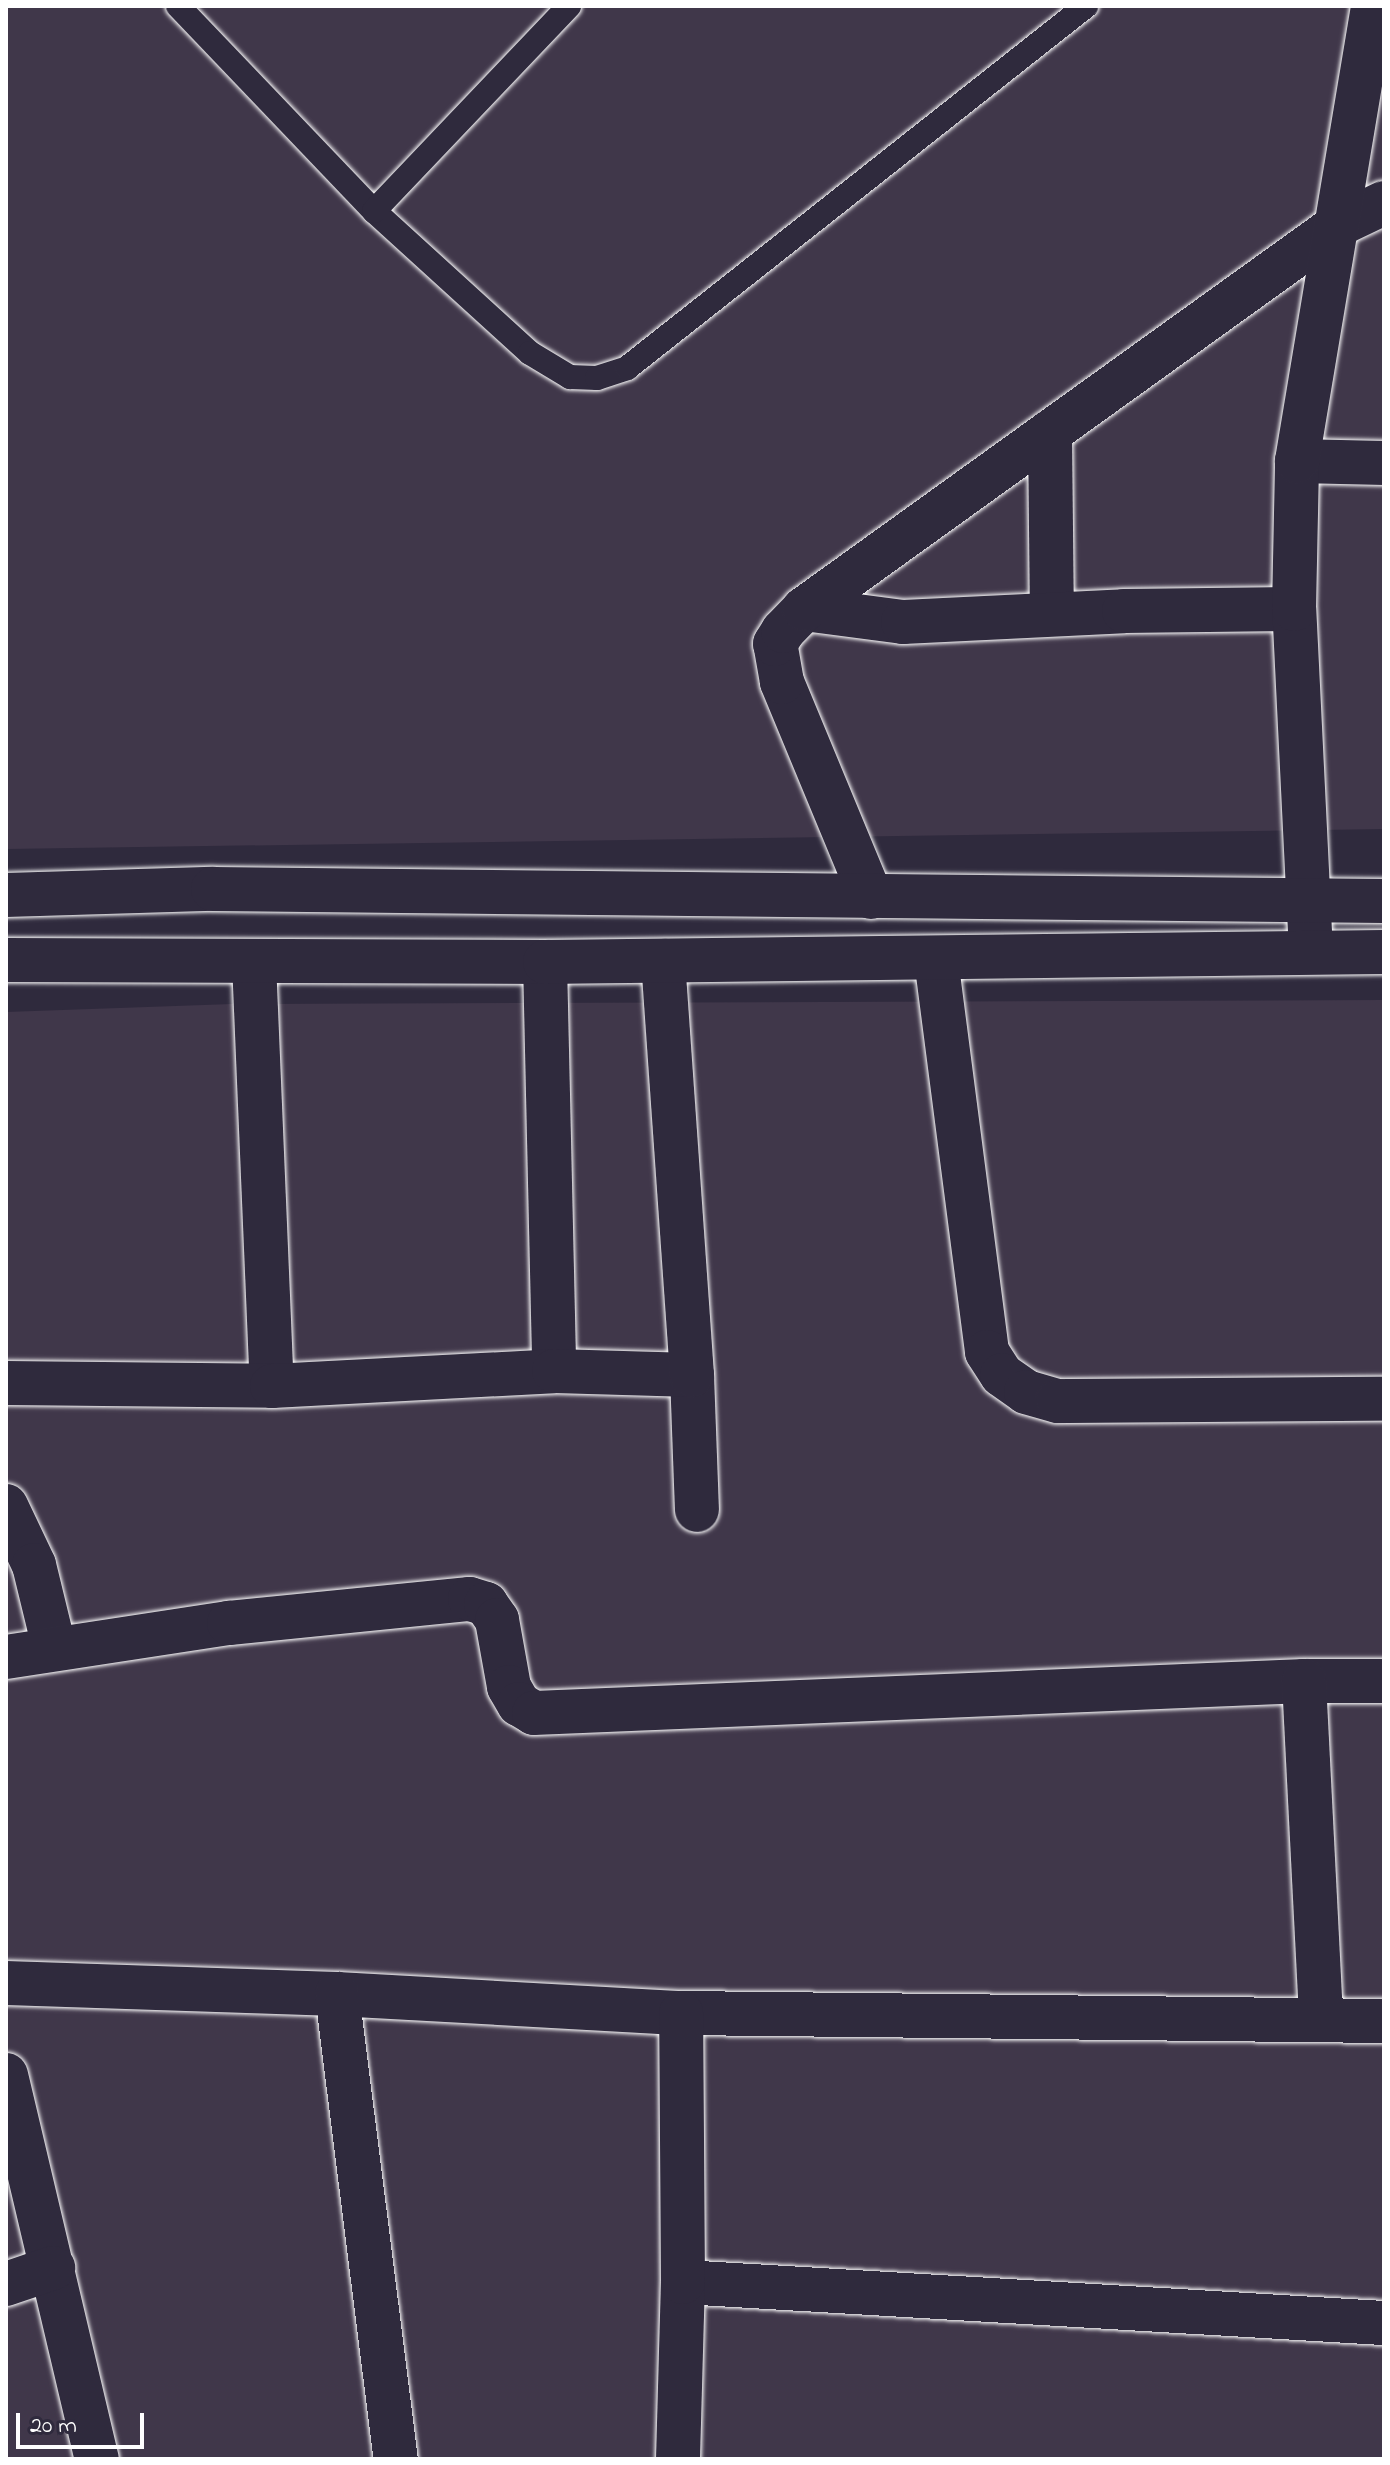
<!DOCTYPE html>
<html>
<head>
<meta charset="utf-8">
<style>
	body { margin:0 }
	#map { position:relative; width:1390px; height:2465px; overflow:hidden; background:#2f2a3d; font-family:"Indie Flower",sans-serif }
	div>[style] { position:absolute }
	[style*='--x'] { left:calc(var(--x)*1px); top:calc(var(--y)*1px); width:calc(var(--w)*1px); rotate:calc(var(--a)*1deg) }
	.built>* { inset:0; background:#40374a }
	.roads { filter:drop-shadow(0 0 2px #fff) drop-shadow(0 0 2px #fff) }
	.service>* { height:24px; margin:-12px; padding:0 12px; transform-origin:12px; border-radius:12px; background:#2f2a3d }
	.minor>* { height:44px; margin:-22px; padding:0 22px; transform-origin:22px; border-radius:22px; background:#2f2a3d }
	.secondary>* { height:44px; margin:-22px; padding:0 22px; transform-origin:22px; border-radius:22px; background:#2f2a3d }
	span { translate:-50% -50%; white-space:nowrap; text-align:center; line-height:1.15; -webkit-text-stroke:6px #2f2a3d; paint-order:stroke }
	.frame { position:absolute; inset:0; border:8px solid #fff; pointer-events:none }
	.scale { position:absolute; left:16px; top:2413px; width:128px; height:36px; box-sizing:border-box; border:4px solid #fff; border-top:0; padding-left:10px; font-size:24px; line-height:28px; white-space:nowrap; color:#fff; -webkit-text-stroke:6px #2f2a3d; paint-order:stroke }
</style>
</head>
<body>
<div id="map">
	<div class="built">
		<div style="clip-path:polygon(6px 6px,1384px 6px,1384px 829px,6px 849px)"></div>
		<div style="clip-path:polygon(1384px 1000px,1384px 2459px,6px 2459px,6px 1012px,232px 1004px)"></div>
	</div>
	<div class="roads">
		<div class="service">
			<div style="--x:178;--y:6;--w:284;--a:46.3"></div>
			<div style="--x:374;--y:211;--w:211;--a:42.3"></div>
			<div style="--x:530;--y:353;--w:47;--a:31"></div>
			<div style="--x:570;--y:377;--w:27;--a:2"></div>
			<div style="--x:597;--y:378;--w:32;--a:-18"></div>
			<div style="--x:627;--y:368;--w:585;--a:-38.26"></div>
			<div style="--x:374;--y:211;--w:283;--a:-46.4"></div>
		</div>
		<div class="minor">
			<div style="--x:1050;--y:432;--w:182;--a:89.4"></div>
			<div style="--x:1297;--y:461;--w:87;--a:1.3"></div>
			<div style="--x:804;--y:609;--w:100;--a:7.5"></div>
			<div style="--x:903;--y:622;--w:221;--a:-2.8"></div>
			<div style="--x:1124;--y:611;--w:170;--a:-0.7"></div>
			<div style="--x:871;--y:897;--w:233;--a:-112.5"></div>
			<div style="--x:782;--y:682;--w:39;--a:-100"></div>
			<div style="--x:775;--y:644;--w:15;--a:-58"></div>
			<div style="--x:783;--y:631;--w:30;--a:-46"></div>
			<div style="--x:804;--y:609;--w:658;--a:-35.72"></div>
			<div style="--x:1338;--y:225;--w:51;--a:-25.6"></div>
			<div style="--x:1311;--y:952;--w:343;--a:-92.8"></div>
			<div style="--x:1294;--y:609;--w:148;--a:-88.8"></div>
			<div style="--x:1297;--y:461;--w:461;--a:-80.5"></div>
			<div style="--x:936;--y:959;--w:396;--a:82.6"></div>
			<div style="--x:987;--y:1352;--w:27;--a:57"></div>
			<div style="--x:1002;--y:1375;--w:29;--a:35"></div>
			<div style="--x:1026;--y:1392;--w:33;--a:16"></div>
			<div style="--x:1058;--y:1401;--w:326;--a:-0.4"></div>
			<div style="--x:254;--y:962;--w:424;--a:87.6"></div>
			<div style="--x:545;--y:962;--w:409;--a:88.7"></div>
			<div style="--x:692;--y:1375;--w:135;--a:87.9"></div>
			<div style="--x:6;--y:1383;--w:266;--a:0.6"></div>
			<div style="--x:272;--y:1386;--w:282;--a:-3"></div>
			<div style="--x:554;--y:1371;--w:138;--a:1.7"></div>
			<div style="--x:692;--y:1375;--w:415;--a:-94"></div>
			<div style="--x:6;--y:1506;--w:65;--a:64.6"></div>
			<div style="--x:34;--y:1565;--w:84;--a:76.3"></div>
			<div style="--x:6;--y:1657;--w:226;--a:-8.7"></div>
			<div style="--x:229;--y:1623;--w:242;--a:-5.7"></div>
			<div style="--x:470;--y:1599;--w:17;--a:17"></div>
			<div style="--x:486;--y:1604;--w:19;--a:55"></div>
			<div style="--x:497;--y:1620;--w:68;--a:79.8"></div>
			<div style="--x:509;--y:1687;--w:20;--a:60"></div>
			<div style="--x:519;--y:1704;--w:17;--a:31"></div>
			<div style="--x:534;--y:1713;--w:771;--a:-2.38"></div>
			<div style="--x:1304;--y:1681;--w:80;--a:0"></div>
			<div style="--x:1304;--y:1681;--w:339;--a:87.1"></div>
			<div style="--x:6;--y:1983;--w:331;--a:1.9"></div>
			<div style="--x:337;--y:1994;--w:345;--a:3.2"></div>
			<div style="--x:681;--y:2013;--w:703;--a:0.65"></div>
			<div style="--x:337;--y:1994;--w:469;--a:82.8"></div>
			<div style="--x:6;--y:2075;--w:395;--a:76.7"></div>
			<div style="--x:683;--y:2282;--w:702;--a:3.35"></div>
			<div style="--x:6;--y:2284;--w:50;--a:-18.8"></div>
			<div style="--x:678;--y:2459;--w:177;--a:-88.4"></div>
			<div style="--x:683;--y:2282;--w:269;--a:-90.4"></div>
		</div>
		<div class="secondary">
			<div style="--x:6;--y:895;--w:207;--a:-1.7"></div>
			<div style="--x:213;--y:889;--w:1171;--a:0.59"></div>
			<div style="--x:6;--y:960;--w:539;--a:0.21"></div>
			<div style="--x:545;--y:962;--w:839;--a:-0.68"></div>
		</div>
	</div>
	<div class="frame"></div>
	<div class="scale">20 m</div>
</div>
</body>
</html>
